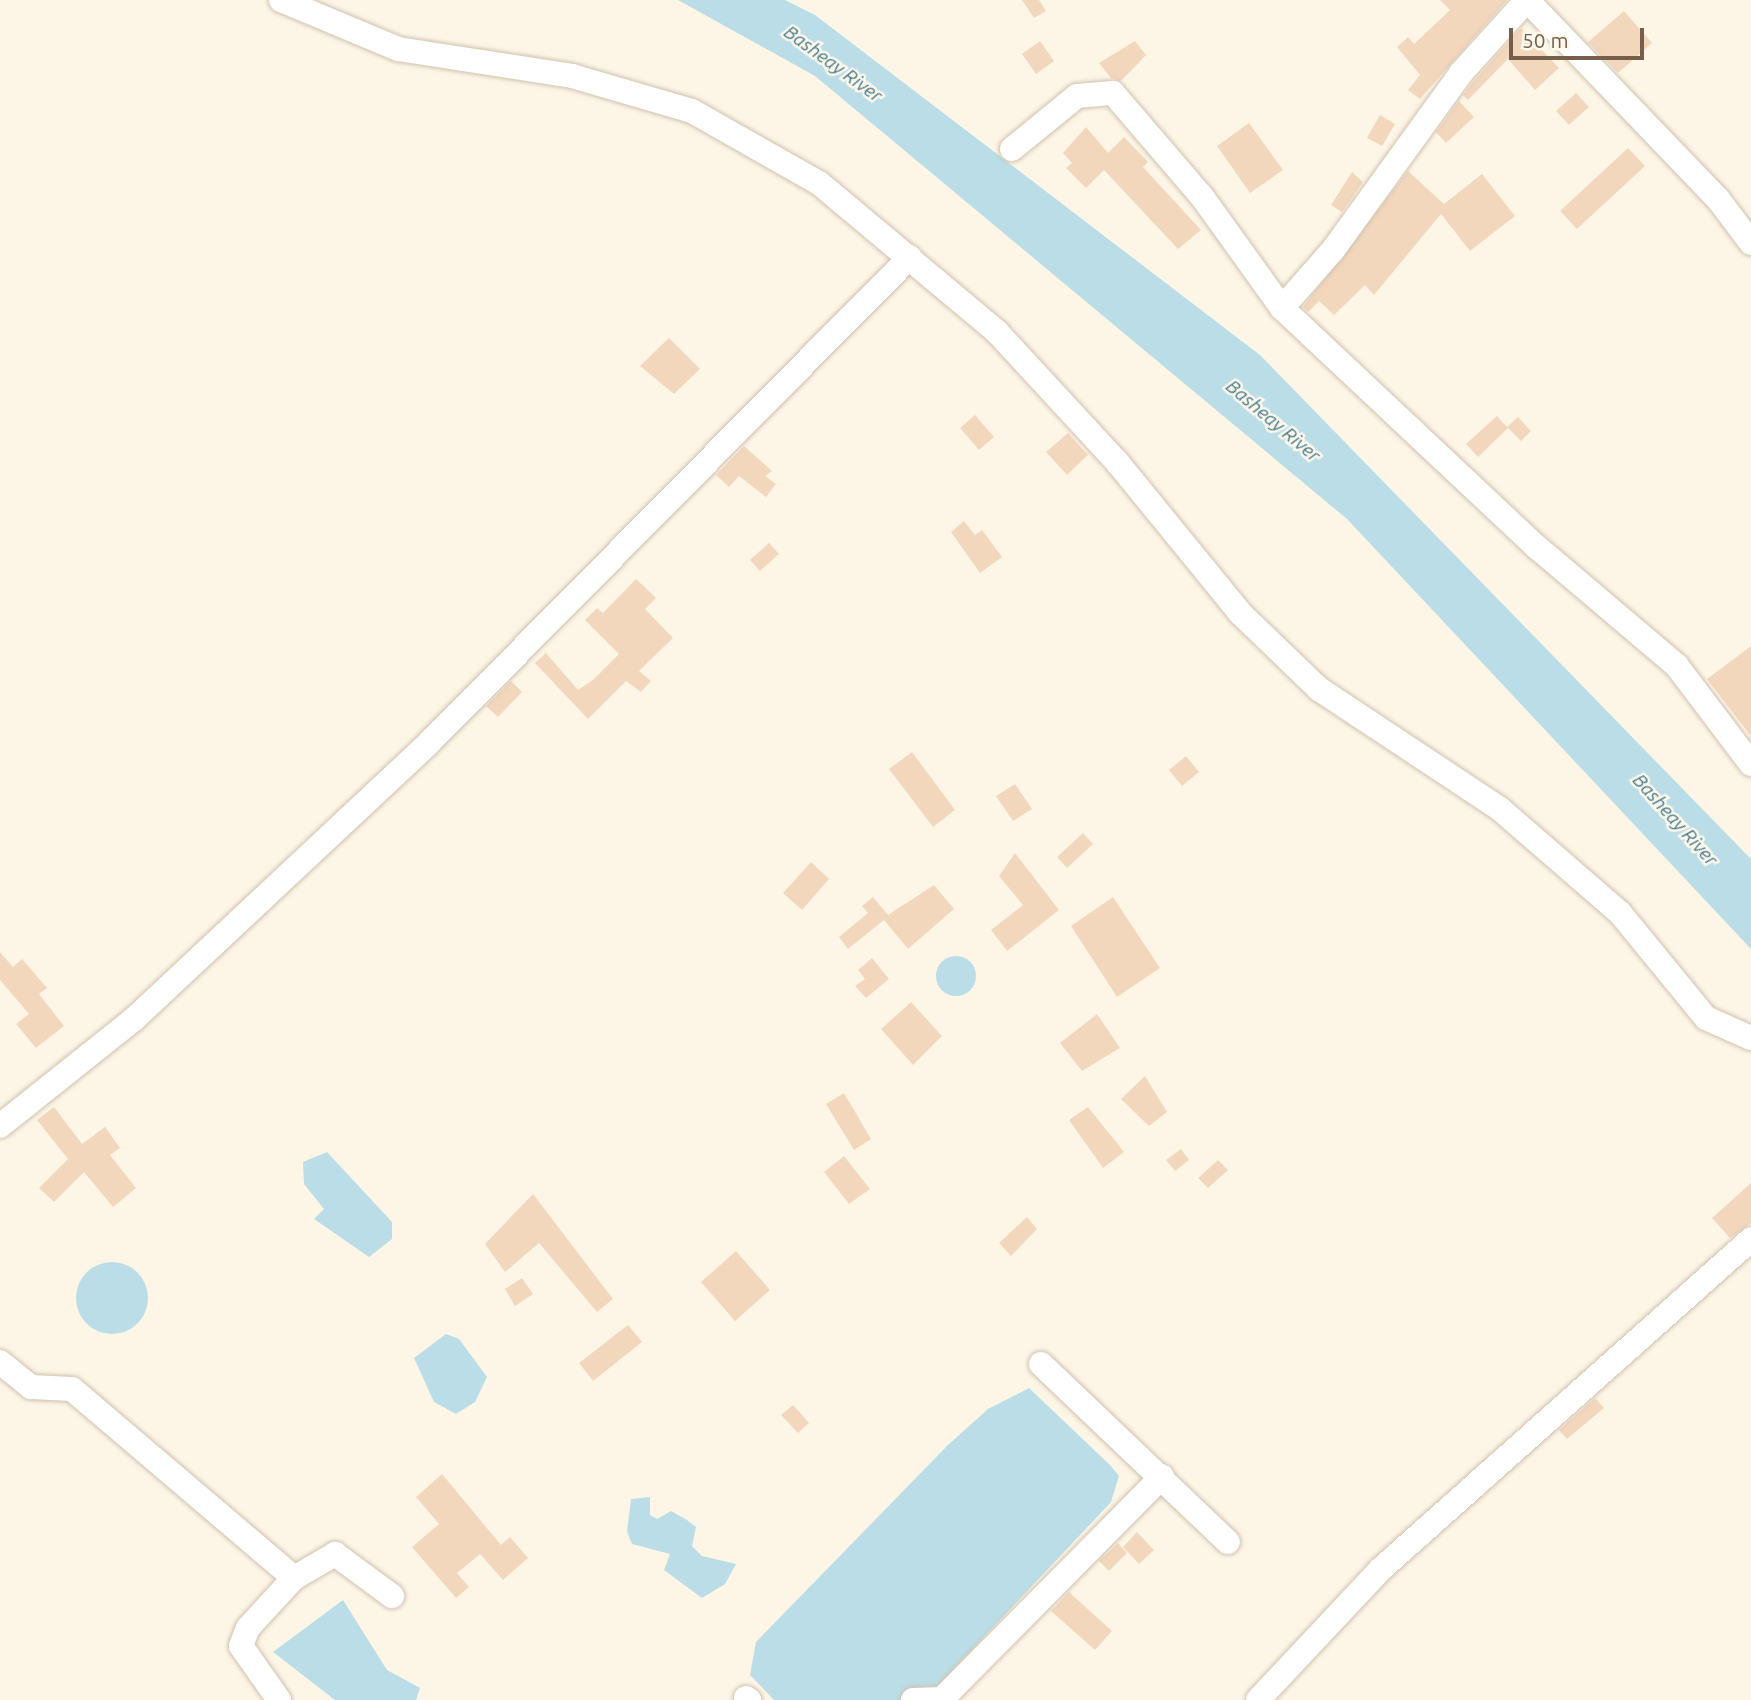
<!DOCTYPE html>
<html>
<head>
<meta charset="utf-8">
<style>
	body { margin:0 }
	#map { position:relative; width:1751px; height:1700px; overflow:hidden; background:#fdf6e7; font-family:Ubuntu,sans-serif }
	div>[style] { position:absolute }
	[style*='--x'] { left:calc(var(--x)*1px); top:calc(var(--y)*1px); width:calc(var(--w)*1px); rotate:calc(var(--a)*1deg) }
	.water>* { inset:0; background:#badde7 }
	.round { border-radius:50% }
	.building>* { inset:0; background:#f3d7bd }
	.roads { filter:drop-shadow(0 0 2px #d1c1ae) drop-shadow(0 0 2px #d1c1ae) }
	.minor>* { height:24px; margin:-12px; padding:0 12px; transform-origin:12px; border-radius:12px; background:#fff }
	span { translate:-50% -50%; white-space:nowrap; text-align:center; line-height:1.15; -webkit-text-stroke:5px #fff9ed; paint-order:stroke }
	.water-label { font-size:19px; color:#437a8b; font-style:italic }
	.scale { position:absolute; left:1509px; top:28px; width:135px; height:32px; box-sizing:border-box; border:4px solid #775e4a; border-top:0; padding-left:9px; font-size:21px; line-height:24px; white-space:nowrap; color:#775e4a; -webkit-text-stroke:5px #fff9ed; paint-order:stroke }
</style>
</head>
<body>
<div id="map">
	<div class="water">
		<div style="clip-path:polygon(678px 0,785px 0,815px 15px,1260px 355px,1751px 859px,1751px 949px,1347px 519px,815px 76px)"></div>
		<div class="round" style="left:936px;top:956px;width:40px;height:40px"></div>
		<div style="clip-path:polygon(327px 1152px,392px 1222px,392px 1239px,369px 1257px,314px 1219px,324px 1209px,304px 1184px,303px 1162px)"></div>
		<div class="round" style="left:76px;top:1262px;width:72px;height:72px"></div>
		<div style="clip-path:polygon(446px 1334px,459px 1339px,487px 1377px,475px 1402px,456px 1414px,434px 1402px,414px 1358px)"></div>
		<div style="clip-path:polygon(1029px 1388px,1110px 1465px,1119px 1476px,1111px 1502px,934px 1690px,904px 1700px,774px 1700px,750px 1675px,756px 1642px,948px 1445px,988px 1409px)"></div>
		<div style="clip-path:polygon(650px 1497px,650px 1515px,657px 1519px,671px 1511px,687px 1520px,696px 1527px,692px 1546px,702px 1556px,736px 1564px,725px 1584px,702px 1598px,664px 1570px,670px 1554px,632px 1544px,627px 1531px,631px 1499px)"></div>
		<div style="clip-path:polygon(343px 1600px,387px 1670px,420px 1688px,416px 1700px,335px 1700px,273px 1652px)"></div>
	</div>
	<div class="building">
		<div style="clip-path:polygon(1022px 0,1039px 0,1046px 11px,1034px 18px)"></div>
		<div style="clip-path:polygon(1440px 0,1507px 0,1420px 99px,1408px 90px,1420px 75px,1397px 47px,1408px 37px,1414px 44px,1450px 10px)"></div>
		<div style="clip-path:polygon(1624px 11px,1652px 43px,1618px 73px,1588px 42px)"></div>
		<div style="clip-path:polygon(1521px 28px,1559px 68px,1535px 90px,1508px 59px,1468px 100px,1463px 95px,1473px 82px)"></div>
		<div style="clip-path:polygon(1040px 41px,1054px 61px,1036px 74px,1022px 54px)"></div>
		<div style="clip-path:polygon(1135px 41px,1146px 55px,1121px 81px,1111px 78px,1099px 63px)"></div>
		<div style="clip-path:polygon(1576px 93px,1589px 107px,1569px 125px,1556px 111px)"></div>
		<div style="clip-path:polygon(1459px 101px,1474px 117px,1446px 143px,1436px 132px)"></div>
		<div style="clip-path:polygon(1380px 115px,1395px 124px,1382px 146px,1367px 138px)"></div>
		<div style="clip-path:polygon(1249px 123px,1283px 170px,1250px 193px,1217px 146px)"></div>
		<div style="clip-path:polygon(1086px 127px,1108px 153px,1124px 137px,1148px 162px,1143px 167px,1201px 230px,1178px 249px,1104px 170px,1086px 188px,1066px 168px,1072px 163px,1063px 153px)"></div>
		<div style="clip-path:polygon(1628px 148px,1645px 166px,1577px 229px,1560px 211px)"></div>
		<div style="clip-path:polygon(1408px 171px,1444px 204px,1482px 174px,1515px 216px,1470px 251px,1441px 214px,1374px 295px,1365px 285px,1334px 315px,1319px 301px,1308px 312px,1303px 307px)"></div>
		<div style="clip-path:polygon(1352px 172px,1363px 182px,1342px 212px,1331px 205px)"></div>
		<div style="clip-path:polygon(669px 338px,700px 369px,674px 394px,640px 366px)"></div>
		<div style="clip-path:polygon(975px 415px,994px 437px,979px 450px,960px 428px)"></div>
		<div style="clip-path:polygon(1497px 416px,1508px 428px,1478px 457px,1466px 444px)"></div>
		<div style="clip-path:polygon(1518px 417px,1531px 431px,1521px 441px,1507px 427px)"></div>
		<div style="clip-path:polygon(1068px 433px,1088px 455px,1067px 475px,1046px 452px)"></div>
		<div style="clip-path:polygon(744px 446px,772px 471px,765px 476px,776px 484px,766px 497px,739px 476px,729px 487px,716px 475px)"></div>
		<div style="clip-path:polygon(964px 521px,975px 535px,982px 530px,1002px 557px,980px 573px,951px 532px)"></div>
		<div style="clip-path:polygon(769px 543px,779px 554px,760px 571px,750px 560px)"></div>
		<div style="clip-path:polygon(636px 579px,656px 598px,645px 609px,673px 638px,639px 671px,651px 681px,641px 692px,626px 681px,588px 719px,535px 663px,546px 653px,578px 690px,593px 680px,619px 654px,585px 620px,597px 608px,603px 613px)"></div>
		<div style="clip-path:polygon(1751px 646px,1751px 736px,1707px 679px)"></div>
		<div style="clip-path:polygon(511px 681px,522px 692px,498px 717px,486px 706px)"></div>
		<div style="clip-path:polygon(912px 752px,955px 810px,933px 827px,889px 769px)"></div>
		<div style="clip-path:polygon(1186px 756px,1199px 772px,1182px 786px,1169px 770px)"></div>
		<div style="clip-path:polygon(1015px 784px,1032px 809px,1013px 821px,996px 796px)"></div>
		<div style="clip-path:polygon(1083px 833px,1093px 844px,1067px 868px,1057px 857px)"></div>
		<div style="clip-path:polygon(1015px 853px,1059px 910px,1007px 951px,991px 930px,1023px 905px,999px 876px)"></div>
		<div style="clip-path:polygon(811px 862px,829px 879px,802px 910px,783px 893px)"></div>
		<div style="clip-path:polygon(934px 885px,954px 909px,908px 949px,884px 920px,848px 949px,839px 937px,868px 913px,862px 906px,873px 897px,888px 915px)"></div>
		<div style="clip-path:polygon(1113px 897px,1160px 968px,1117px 997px,1071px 926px)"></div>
		<div style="clip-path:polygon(0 952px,13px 967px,22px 959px,47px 988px,39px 994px,64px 1026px,36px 1048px,16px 1024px,29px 1014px,0 980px)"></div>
		<div style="clip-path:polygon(872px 958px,889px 979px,866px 998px,855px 986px,865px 979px,858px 970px)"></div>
		<div style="clip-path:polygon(911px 1002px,942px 1036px,913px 1065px,881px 1029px)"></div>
		<div style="clip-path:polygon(1097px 1014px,1120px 1048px,1082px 1071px,1060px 1043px)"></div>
		<div style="clip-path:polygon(1145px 1076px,1167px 1112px,1149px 1126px,1121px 1099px)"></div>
		<div style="clip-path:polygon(844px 1093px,871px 1139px,854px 1150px,826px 1104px)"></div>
		<div style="clip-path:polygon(54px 1107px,82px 1144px,105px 1127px,120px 1148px,110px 1155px,136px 1188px,113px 1207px,84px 1172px,54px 1202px,39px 1188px,68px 1159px,37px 1120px)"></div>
		<div style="clip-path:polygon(1088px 1107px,1124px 1152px,1103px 1168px,1069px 1120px)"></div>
		<div style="clip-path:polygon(1181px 1149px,1189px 1160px,1175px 1171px,1166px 1160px)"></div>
		<div style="clip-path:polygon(844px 1156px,870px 1189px,849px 1204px,824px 1172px)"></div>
		<div style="clip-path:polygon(1218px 1160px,1228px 1170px,1208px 1188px,1198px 1178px)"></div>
		<div style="clip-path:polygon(1751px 1183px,1751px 1223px,1730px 1238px,1712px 1218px)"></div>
		<div style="clip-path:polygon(533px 1194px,613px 1299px,597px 1312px,539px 1243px,505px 1272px,485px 1244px)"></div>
		<div style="clip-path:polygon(1027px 1217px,1037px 1229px,1011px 1256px,999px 1243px)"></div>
		<div style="clip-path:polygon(736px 1251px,770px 1290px,735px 1321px,701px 1282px)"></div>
		<div style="clip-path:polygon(522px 1278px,533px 1294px,515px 1306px,505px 1289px)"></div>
		<div style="clip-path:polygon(628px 1325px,642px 1342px,593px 1381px,579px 1363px)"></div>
		<div style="clip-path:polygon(1595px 1398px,1604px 1408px,1567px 1439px,1559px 1430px)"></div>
		<div style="clip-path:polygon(793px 1405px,809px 1423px,798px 1433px,781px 1415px)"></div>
		<div style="clip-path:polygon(442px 1474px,501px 1545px,510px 1537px,528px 1558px,503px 1580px,480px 1554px,457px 1573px,469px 1587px,456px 1598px,412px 1547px,439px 1524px,416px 1497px)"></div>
		<div style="clip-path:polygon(1137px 1532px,1154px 1550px,1139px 1564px,1123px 1547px)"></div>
		<div style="clip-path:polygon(1118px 1543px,1127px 1553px,1109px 1571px,1099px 1561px)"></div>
		<div style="clip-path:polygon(1069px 1592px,1112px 1631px,1095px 1650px,1051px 1611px)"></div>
	</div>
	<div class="roads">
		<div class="minor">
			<div style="--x:281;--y:0;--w:127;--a:22.7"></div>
			<div style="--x:398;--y:49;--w:176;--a:8.8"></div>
			<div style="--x:572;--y:76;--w:125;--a:16.3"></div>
			<div style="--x:692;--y:111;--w:146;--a:29.6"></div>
			<div style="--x:819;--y:183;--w:232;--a:39.9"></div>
			<div style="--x:997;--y:332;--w:177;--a:47.3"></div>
			<div style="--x:1117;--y:462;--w:195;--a:50.8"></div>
			<div style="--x:1240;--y:613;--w:110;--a:43.9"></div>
			<div style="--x:1319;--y:689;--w:217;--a:33.5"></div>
			<div style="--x:1500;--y:809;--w:159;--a:40.9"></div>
			<div style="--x:1620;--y:913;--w:136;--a:50.7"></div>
			<div style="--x:1706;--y:1018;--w:49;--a:24"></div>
			<div style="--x:1527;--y:0;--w:276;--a:46.2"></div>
			<div style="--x:1718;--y:199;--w:55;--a:53.1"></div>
			<div style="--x:1012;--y:149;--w:84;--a:-39.2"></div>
			<div style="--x:1077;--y:96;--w:36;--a:-5"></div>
			<div style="--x:1113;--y:93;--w:138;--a:49.4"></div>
			<div style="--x:1203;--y:198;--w:135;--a:54.3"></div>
			<div style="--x:1282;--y:308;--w:77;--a:-48.7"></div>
			<div style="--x:1333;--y:250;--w:218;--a:-54.1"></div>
			<div style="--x:1461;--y:73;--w:97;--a:-47.9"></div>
			<div style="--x:1282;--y:308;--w:351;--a:43.2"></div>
			<div style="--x:1538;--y:548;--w:182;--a:40.3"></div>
			<div style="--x:1677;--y:666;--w:123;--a:52.9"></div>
			<div style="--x:0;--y:1126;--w:171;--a:-38.6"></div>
			<div style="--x:134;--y:1019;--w:403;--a:-43.1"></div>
			<div style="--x:428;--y:744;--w:685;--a:-45.3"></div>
			<div style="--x:0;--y:1362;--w:40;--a:39"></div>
			<div style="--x:31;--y:1387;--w:41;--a:2.8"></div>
			<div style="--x:72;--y:1389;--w:292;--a:40.4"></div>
			<div style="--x:294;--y:1578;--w:48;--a:-30.3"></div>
			<div style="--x:335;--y:1554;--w:71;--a:36.4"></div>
			<div style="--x:1041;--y:1364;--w:258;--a:43.6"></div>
			<div style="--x:746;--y:1698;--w:4;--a:34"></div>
			<div style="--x:279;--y:1700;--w:66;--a:-125.1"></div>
			<div style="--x:241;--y:1646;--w:19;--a:-69"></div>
			<div style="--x:248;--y:1628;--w:68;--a:-47.4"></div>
			<div style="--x:913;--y:1700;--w:29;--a:-2"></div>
			<div style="--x:942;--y:1699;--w:313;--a:-45.3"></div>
			<div style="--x:1258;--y:1700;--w:180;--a:-46.8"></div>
			<div style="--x:1381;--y:1569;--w:496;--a:-41.7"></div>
		</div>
	</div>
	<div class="water-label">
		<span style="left:833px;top:64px;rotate:36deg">Basheay River</span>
		<span style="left:1273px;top:421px;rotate:40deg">Basheay River</span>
		<span style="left:1675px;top:820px;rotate:48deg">Basheay River</span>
	</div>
	<div class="scale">50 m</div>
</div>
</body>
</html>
